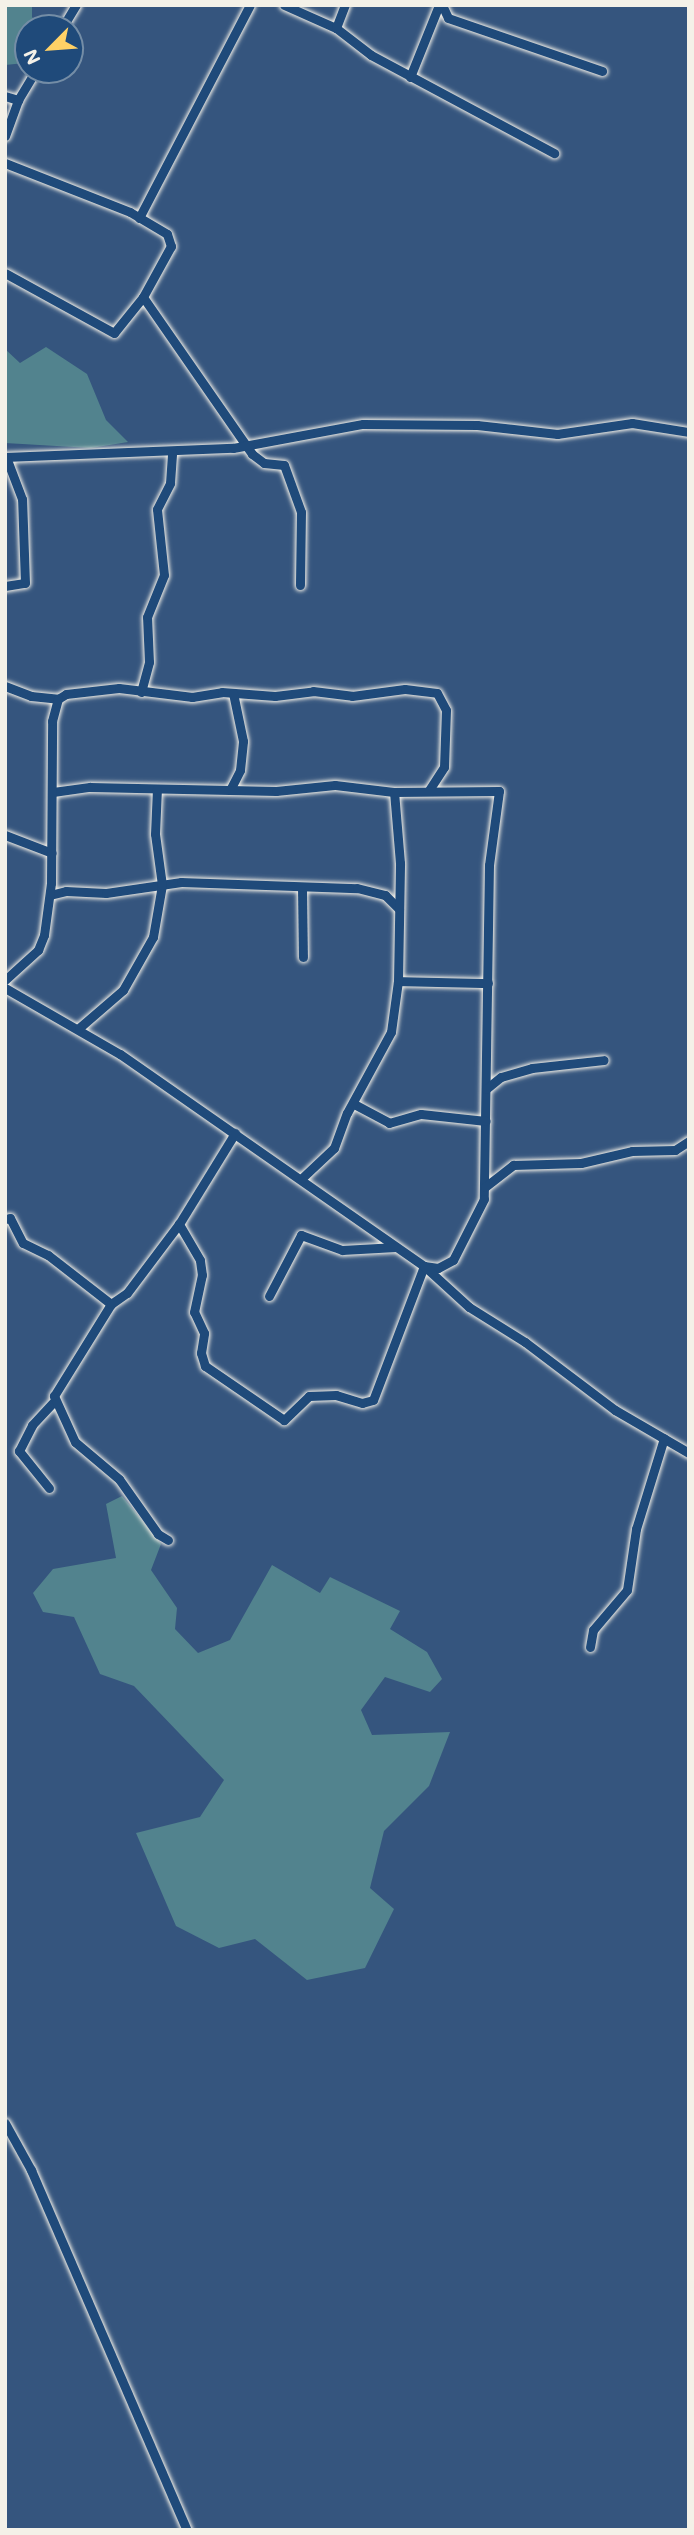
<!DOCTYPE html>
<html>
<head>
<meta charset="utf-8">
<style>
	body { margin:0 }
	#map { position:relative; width:694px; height:2535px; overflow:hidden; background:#35557e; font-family:Mali,sans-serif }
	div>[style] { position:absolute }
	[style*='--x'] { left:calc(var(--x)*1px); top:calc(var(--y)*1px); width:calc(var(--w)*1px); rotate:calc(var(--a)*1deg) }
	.green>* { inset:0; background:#52838e }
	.roads { filter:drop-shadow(0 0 2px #f4f1e8) drop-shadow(0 0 2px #f4f1e8) }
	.minor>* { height:9px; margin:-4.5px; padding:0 4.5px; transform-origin:4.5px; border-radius:4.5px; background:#1f4a7a }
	span { translate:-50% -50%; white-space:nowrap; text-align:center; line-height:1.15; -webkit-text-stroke:5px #1f4a7a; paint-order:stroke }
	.frame { position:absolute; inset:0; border:7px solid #f4f1e8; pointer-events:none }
	.north { position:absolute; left:14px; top:14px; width:70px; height:70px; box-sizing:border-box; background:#1f4a7a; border:2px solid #748da6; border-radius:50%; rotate:245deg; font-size:19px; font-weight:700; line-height:28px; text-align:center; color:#f4f1e8 }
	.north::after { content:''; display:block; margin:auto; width:24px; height:32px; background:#ffd166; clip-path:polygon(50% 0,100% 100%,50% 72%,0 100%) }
</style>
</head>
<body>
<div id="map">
	<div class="green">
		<div style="clip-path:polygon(5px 5px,32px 5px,32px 17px,41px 28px,28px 28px,25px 63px,5px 65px)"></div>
		<div style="clip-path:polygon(46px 347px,87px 374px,106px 420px,128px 442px,91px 448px,5px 443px,5px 349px,20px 363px)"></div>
		<div style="clip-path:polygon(122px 1496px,161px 1544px,151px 1570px,177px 1608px,175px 1629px,198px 1653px,230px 1640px,272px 1565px,320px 1593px,330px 1577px,400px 1611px,390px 1629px,427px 1652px,442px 1679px,430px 1692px,385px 1677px,361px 1710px,372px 1735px,450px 1732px,429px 1786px,384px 1831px,370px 1888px,394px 1909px,365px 1968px,307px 1980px,255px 1939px,219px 1948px,176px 1926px,136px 1833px,200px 1817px,224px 1780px,134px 1686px,100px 1674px,74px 1617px,43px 1612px,33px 1593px,53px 1569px,116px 1558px,106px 1504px)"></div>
	</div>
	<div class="roads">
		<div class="minor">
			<div style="--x:284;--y:5;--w:57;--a:23.9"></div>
			<div style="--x:336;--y:28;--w:44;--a:37.6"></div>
			<div style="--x:371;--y:55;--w:208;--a:28.2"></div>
			<div style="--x:442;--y:5;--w:14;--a:65"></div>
			<div style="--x:448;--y:18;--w:163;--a:19"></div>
			<div style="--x:62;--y:28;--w:27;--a:-59"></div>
			<div style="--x:336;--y:28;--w:25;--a:-69"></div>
			<div style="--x:410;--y:77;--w:78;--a:-68.1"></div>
			<div style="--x:5;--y:96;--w:14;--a:17"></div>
			<div style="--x:5;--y:136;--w:38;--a:-70"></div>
			<div style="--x:18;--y:100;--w:35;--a:-59"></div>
			<div style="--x:5;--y:163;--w:134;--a:21.4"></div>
			<div style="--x:130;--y:212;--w:43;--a:30.7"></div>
			<div style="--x:167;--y:234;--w:13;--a:72"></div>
			<div style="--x:171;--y:246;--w:58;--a:118.8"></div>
			<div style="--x:143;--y:297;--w:46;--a:128.9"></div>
			<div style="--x:114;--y:333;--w:124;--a:-151.2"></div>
			<div style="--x:139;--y:218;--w:240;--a:-62.5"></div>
			<div style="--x:143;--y:297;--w:191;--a:55.2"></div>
			<div style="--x:252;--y:454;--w:15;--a:37"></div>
			<div style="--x:264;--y:463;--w:20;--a:6"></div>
			<div style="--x:284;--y:465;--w:50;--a:70.1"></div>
			<div style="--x:301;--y:512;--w:73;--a:90.8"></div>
			<div style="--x:5;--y:457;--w:228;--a:-2.3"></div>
			<div style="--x:233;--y:448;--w:132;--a:-10.5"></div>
			<div style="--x:363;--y:424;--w:114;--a:0.5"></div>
			<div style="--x:477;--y:425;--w:81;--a:6.4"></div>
			<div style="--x:557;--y:434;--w:76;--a:-8.3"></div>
			<div style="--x:632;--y:423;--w:58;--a:9"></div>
			<div style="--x:5;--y:586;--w:20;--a:-9"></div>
			<div style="--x:25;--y:583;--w:84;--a:-92"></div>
			<div style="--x:22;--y:499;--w:45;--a:-110.9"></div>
			<div style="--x:5;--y:686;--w:28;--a:21"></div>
			<div style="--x:31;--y:696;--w:27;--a:6"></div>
			<div style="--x:58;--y:699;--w:9;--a:-32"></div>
			<div style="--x:66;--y:694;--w:53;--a:-6.5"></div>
			<div style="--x:119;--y:688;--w:74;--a:7"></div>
			<div style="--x:192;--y:697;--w:30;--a:-9"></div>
			<div style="--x:222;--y:692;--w:53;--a:4.3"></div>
			<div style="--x:275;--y:696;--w:38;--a:-7"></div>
			<div style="--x:313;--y:691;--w:39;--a:7"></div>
			<div style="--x:352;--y:696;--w:53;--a:-7.5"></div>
			<div style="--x:405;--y:689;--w:32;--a:7"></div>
			<div style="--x:437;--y:693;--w:19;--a:62"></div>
			<div style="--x:446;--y:710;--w:57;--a:92"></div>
			<div style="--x:444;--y:767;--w:27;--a:123"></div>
			<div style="--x:141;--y:692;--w:31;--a:-75"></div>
			<div style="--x:149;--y:662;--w:45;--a:-92.5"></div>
			<div style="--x:147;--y:617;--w:45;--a:-68"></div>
			<div style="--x:164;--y:575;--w:66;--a:-96.1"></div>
			<div style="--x:157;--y:509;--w:29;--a:-63"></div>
			<div style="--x:170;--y:483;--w:30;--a:-86"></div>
			<div style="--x:231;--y:788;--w:20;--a:-63"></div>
			<div style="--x:240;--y:770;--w:29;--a:-84"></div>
			<div style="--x:243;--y:741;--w:49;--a:-101.8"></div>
			<div style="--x:53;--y:792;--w:37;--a:-8"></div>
			<div style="--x:90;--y:787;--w:186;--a:1.2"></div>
			<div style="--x:276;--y:791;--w:59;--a:-5.8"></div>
			<div style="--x:335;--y:785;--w:59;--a:6.8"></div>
			<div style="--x:394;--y:792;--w:105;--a:-0.5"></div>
			<div style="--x:499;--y:791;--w:75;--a:97.7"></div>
			<div style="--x:489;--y:865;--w:334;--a:90.9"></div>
			<div style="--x:484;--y:1199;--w:68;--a:116.9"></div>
			<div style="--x:453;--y:1260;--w:17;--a:152"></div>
			<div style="--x:438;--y:1268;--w:14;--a:-172"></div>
			<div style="--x:424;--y:1266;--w:143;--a:110.8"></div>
			<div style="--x:373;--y:1400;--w:11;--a:165"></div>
			<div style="--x:362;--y:1403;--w:27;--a:-163"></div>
			<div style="--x:336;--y:1395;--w:27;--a:178"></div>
			<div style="--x:309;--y:1396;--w:35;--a:136"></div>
			<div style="--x:284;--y:1420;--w:96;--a:-145.6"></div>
			<div style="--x:205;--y:1366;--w:14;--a:-107"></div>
			<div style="--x:201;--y:1353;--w:20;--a:-81"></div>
			<div style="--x:204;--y:1333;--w:23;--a:-115"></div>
			<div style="--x:194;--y:1312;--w:38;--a:-78"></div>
			<div style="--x:202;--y:1275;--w:15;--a:-98"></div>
			<div style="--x:200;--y:1260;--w:42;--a:-120.3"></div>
			<div style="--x:5;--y:835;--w:50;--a:21"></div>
			<div style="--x:302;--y:889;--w:68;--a:89.2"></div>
			<div style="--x:50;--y:895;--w:16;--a:-14"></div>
			<div style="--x:66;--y:891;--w:40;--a:2.9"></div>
			<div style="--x:106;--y:893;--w:76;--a:-8.3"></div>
			<div style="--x:181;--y:882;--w:176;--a:2"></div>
			<div style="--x:357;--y:888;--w:29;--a:14"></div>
			<div style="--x:385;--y:895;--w:20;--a:45"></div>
			<div style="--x:5;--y:980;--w:45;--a:-42.3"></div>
			<div style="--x:38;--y:950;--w:16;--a:-68"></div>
			<div style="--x:44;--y:935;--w:52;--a:-82.3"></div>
			<div style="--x:51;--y:883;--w:162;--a:-89.6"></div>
			<div style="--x:52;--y:721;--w:23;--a:-75"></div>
			<div style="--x:398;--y:981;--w:90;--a:1.3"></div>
			<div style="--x:5;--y:988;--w:133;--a:29.9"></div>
			<div style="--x:120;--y:1054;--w:371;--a:34.9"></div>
			<div style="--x:424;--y:1266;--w:61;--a:42.3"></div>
			<div style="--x:469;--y:1307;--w:66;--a:32"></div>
			<div style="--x:525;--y:1342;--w:113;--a:37.1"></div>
			<div style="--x:615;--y:1410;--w:86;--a:30.2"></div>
			<div style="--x:79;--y:1028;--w:58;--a:-40.8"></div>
			<div style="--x:123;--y:990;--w:61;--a:-60.5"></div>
			<div style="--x:153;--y:937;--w:53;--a:-80.2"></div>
			<div style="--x:162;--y:885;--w:51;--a:-97.8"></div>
			<div style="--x:155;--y:834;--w:45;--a:-87.5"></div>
			<div style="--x:486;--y:1089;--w:19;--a:-39"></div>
			<div style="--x:501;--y:1077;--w:32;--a:-16"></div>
			<div style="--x:532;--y:1068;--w:72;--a:-6.3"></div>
			<div style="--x:354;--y:1104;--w:40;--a:28"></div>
			<div style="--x:389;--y:1123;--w:33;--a:-16"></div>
			<div style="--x:421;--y:1114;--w:65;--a:6.1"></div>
			<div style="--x:302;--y:1178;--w:44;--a:-43.2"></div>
			<div style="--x:334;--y:1148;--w:37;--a:-70"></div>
			<div style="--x:347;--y:1113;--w:92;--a:-61.5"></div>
			<div style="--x:391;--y:1032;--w:51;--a:-82.2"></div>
			<div style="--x:398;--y:981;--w:118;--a:-89"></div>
			<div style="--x:400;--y:863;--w:71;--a:-94.8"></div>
			<div style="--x:485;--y:1187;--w:36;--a:-38"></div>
			<div style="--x:513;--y:1165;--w:68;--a:-1.7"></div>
			<div style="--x:581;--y:1163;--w:52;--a:-13.2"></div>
			<div style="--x:632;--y:1151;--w:43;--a:-1.3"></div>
			<div style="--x:675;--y:1150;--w:17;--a:-33"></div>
			<div style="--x:5;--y:1219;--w:5;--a:-11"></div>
			<div style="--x:10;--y:1218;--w:28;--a:63"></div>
			<div style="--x:23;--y:1243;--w:28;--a:26"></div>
			<div style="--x:48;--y:1255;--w:80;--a:37.9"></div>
			<div style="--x:269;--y:1296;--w:69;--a:-62.3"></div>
			<div style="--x:301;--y:1235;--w:44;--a:20.1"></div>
			<div style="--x:342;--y:1250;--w:54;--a:-3.2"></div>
			<div style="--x:49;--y:1488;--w:48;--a:-129"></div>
			<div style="--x:19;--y:1451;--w:29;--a:-63"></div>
			<div style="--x:32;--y:1425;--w:33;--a:-47"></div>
			<div style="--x:168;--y:1540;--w:12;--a:-149"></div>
			<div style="--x:158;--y:1534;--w:67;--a:-125.3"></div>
			<div style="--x:119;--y:1479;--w:57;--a:-139.9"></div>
			<div style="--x:75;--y:1442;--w:51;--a:-114.5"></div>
			<div style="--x:54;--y:1396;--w:108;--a:-58.2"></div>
			<div style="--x:111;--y:1304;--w:19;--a:-35"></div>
			<div style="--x:127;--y:1293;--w:86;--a:-53"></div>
			<div style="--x:179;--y:1224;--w:107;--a:-58.4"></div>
			<div style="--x:590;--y:1647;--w:17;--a:-80"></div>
			<div style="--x:593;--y:1630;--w:52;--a:-49.6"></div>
			<div style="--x:627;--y:1590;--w:62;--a:-81.6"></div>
			<div style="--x:636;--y:1529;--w:95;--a:-72.9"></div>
			<div style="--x:5;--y:2123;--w:54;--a:61"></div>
			<div style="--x:31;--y:2170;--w:392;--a:66.6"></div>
		</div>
	</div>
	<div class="frame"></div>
	<div class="north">N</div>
</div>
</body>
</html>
